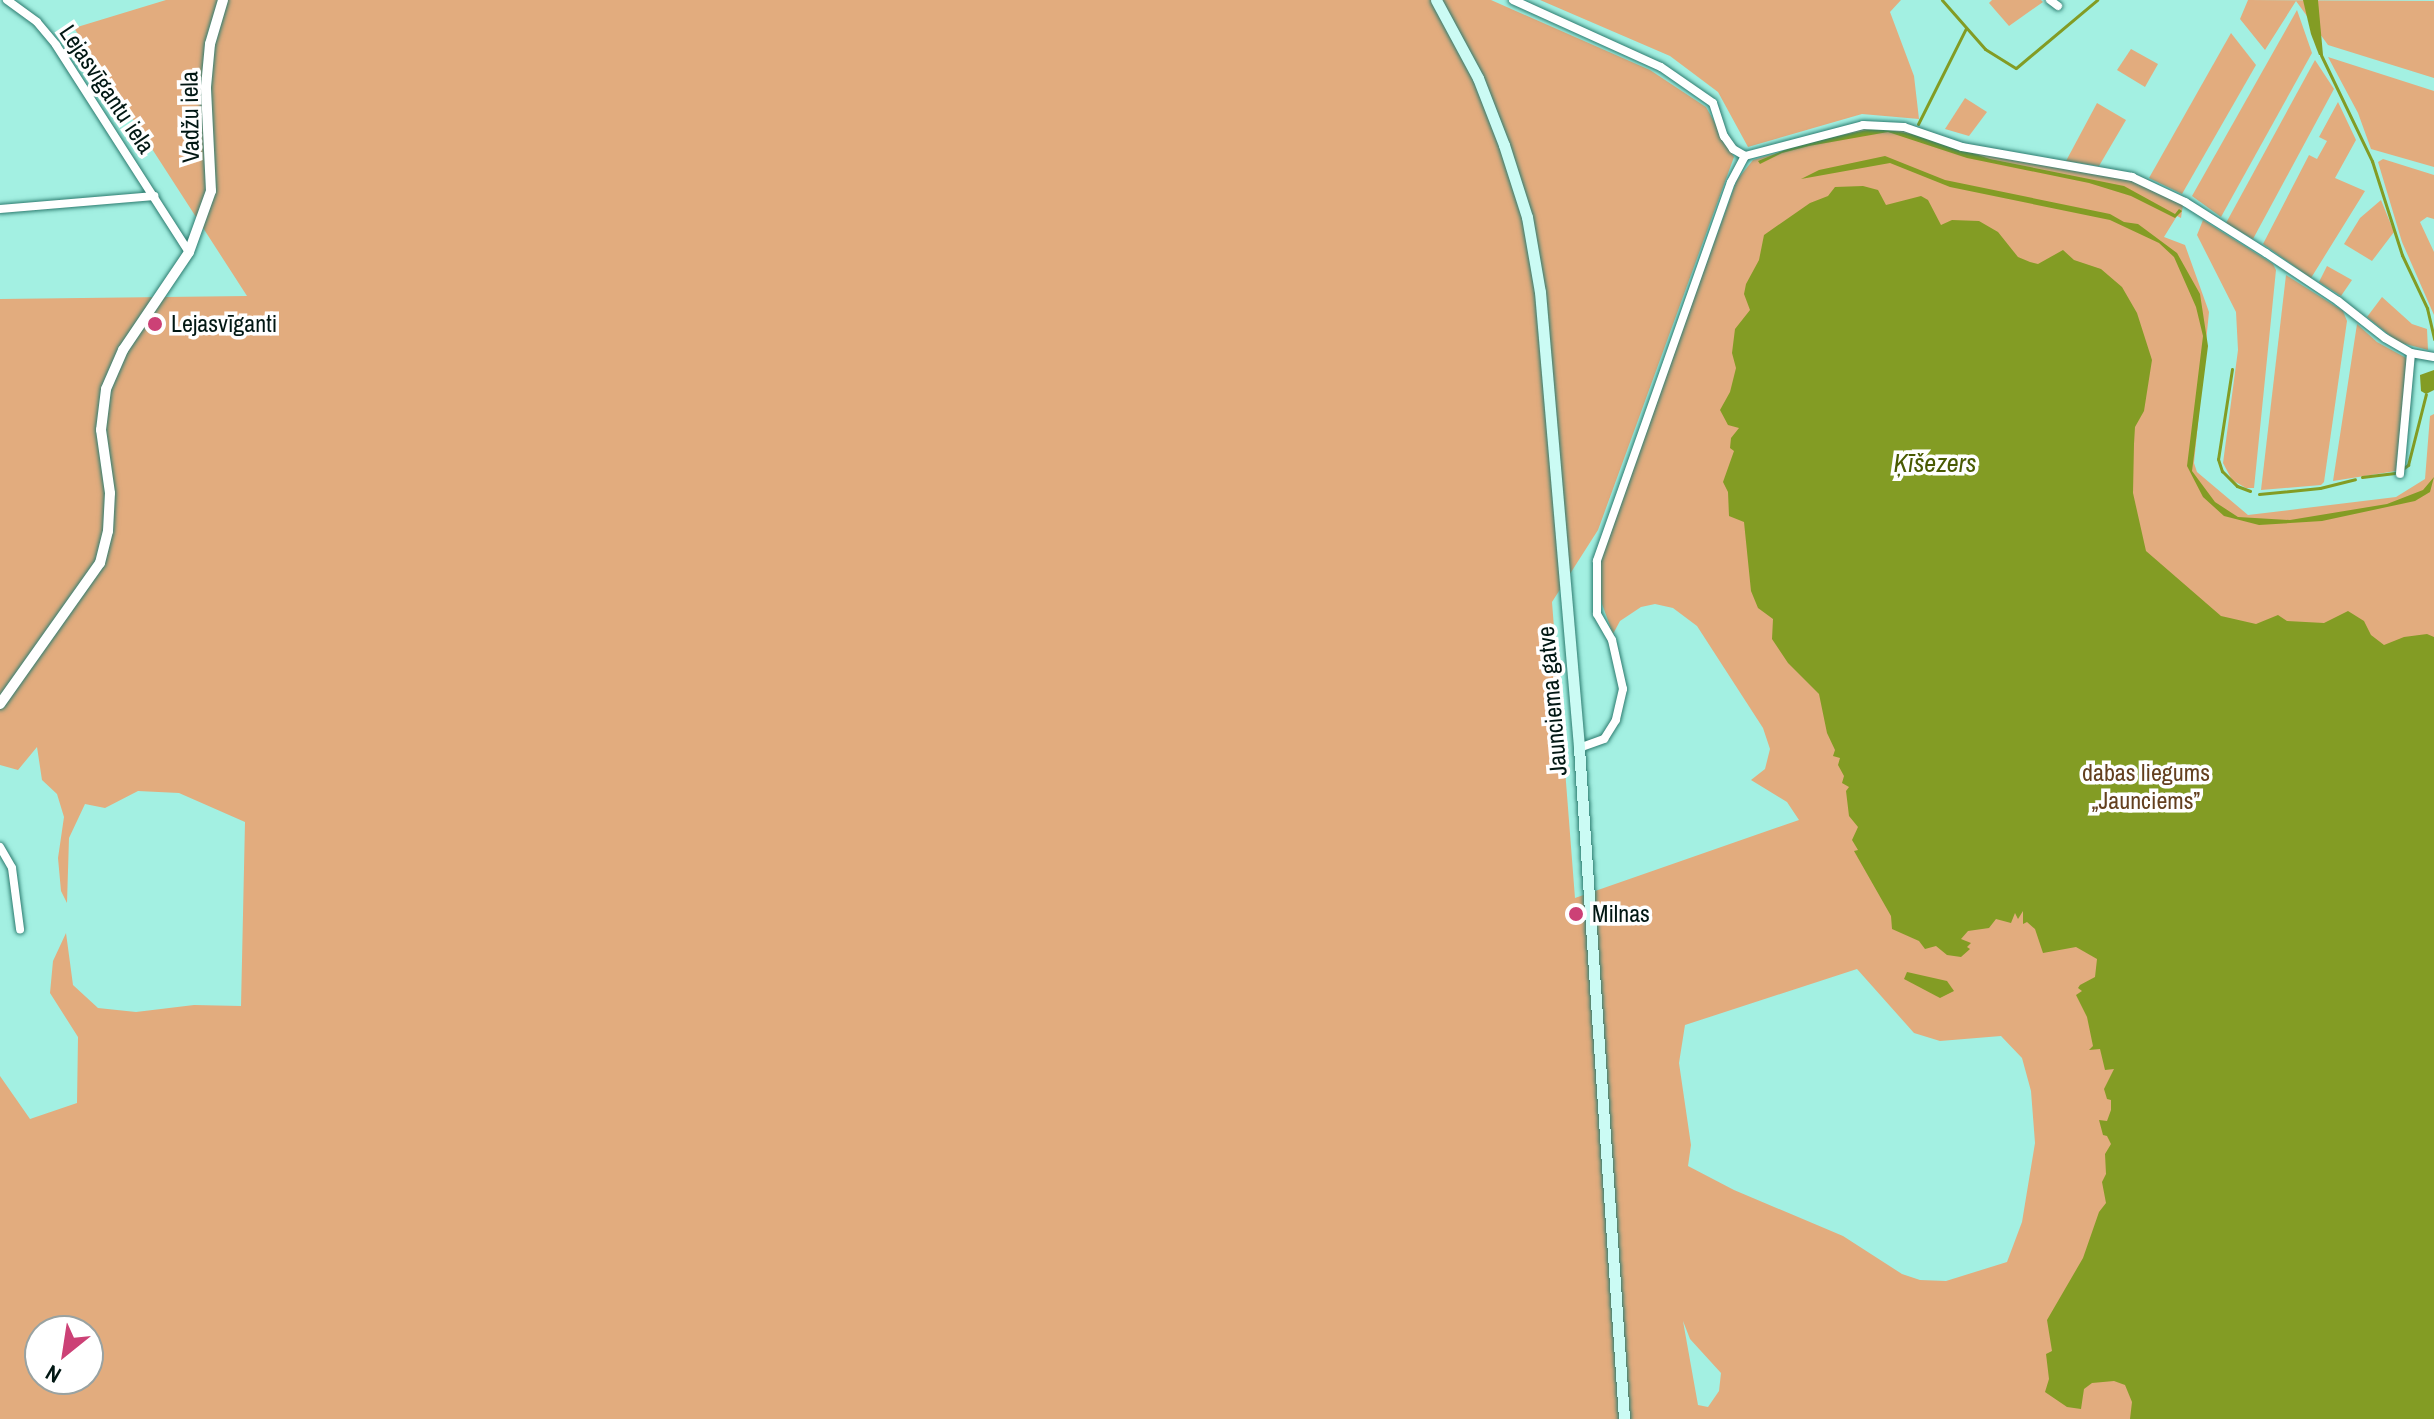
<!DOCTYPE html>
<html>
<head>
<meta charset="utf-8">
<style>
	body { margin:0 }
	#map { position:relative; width:2434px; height:1419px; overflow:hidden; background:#a3f0e2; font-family:"Archivo Narrow",sans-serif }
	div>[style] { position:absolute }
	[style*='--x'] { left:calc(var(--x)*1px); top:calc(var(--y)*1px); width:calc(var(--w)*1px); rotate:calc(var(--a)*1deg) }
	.green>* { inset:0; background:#e2ac7e }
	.water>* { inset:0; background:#839c24 }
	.stream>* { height:3px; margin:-1.5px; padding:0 1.5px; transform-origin:1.5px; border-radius:1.5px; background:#839c24 }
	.roads { filter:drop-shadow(0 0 2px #2c7b6f) drop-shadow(0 0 2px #2c7b6f) }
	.minor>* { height:8px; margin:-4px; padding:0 4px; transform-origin:4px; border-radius:4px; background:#fff }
	.tertiary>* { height:10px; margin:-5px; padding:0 5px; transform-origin:5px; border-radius:5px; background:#fff }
	.secondary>* { height:11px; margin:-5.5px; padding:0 5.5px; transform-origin:5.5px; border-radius:5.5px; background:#cbfbf4 }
	.dots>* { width:22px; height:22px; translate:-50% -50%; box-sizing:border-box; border:4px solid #fff; border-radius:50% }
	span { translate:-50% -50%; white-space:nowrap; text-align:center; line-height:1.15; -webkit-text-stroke:7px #fff; paint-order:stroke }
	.street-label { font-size:24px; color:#011713 }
	.poi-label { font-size:24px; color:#011713 }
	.left { translate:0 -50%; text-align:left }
	.park-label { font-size:24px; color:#64401f }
	.water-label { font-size:26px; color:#495a02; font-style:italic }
	.north { position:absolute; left:24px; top:1315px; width:80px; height:80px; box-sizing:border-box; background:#fff; border:2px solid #99a2a1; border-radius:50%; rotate:210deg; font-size:22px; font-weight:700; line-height:32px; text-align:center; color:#011713 }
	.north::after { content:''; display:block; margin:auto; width:28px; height:36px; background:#cc4176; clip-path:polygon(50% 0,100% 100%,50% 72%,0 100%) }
</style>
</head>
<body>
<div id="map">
	<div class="green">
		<div style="clip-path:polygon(evenodd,166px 0,1491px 0,1650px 70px,1706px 107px,1734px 157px,1598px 530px,1552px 602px,1575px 898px,1799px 820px,1787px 802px,1751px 780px,1765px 769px,1770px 749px,1763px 728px,1697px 626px,1673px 608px,1655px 604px,1641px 607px,1620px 621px,1613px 634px,1602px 604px,1598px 573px,1609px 530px,1737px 180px,1753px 160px,1872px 126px,1916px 133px,1985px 154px,2120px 174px,2183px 205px,2181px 218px,2177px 216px,2164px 237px,2185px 245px,2209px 312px,2194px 463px,2197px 472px,2248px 515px,2396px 497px,2425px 479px,2430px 416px,2434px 414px,2434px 1419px,0 1419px,0 1076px,30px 1119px,77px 1103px,78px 1037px,50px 993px,53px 961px,66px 933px,73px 985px,98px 1008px,136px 1012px,194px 1005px,241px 1006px,245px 822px,179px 793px,138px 791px,105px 808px,85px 804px,69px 838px,67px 903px,61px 891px,58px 858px,64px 817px,57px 794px,42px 780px,37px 747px,18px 770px,0 765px,0 299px,247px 296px,74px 28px,166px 0,1857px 969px,1914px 1033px,1940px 1041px,2001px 1036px,2022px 1058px,2031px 1091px,2035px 1143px,2022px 1222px,2007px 1262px,1946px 1281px,1920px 1280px,1902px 1274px,1843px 1236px,1734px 1190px,1688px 1166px,1691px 1145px,1679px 1063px,1685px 1025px,1857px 969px,166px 0,1683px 1321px,1690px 1339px,1721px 1373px,1719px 1391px,1708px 1407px,1698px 1405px,1683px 1321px,166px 0,40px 1331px,88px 1331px,88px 1379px,40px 1379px,40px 1331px)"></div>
		<div style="clip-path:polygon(1540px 0,1901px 0,1890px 12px,1914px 76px,1919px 119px,1862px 114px,1748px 147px,1718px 92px,1670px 56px)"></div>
		<div style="clip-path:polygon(1992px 0,2041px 0,2043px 2px,2009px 26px,1989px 3px)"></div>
		<div style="clip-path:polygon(2248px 0,2434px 1px,2434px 78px,2328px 45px,2296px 1px,2265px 50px,2240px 19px)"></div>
		<div style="clip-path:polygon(2297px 10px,2312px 53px,2221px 217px,2192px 196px)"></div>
		<div style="clip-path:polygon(2231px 33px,2256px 65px,2182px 194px,2149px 178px)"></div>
		<div style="clip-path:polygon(2131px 49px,2158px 64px,2145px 87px,2117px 70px)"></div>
		<div style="clip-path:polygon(2328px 57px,2434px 91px,2434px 167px,2371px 149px,2358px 113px)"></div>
		<div style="clip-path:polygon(2315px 60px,2334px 89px,2253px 239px,2226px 223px)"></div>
		<div style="clip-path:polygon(1965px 98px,1987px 112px,1969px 136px,1945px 129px)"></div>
		<div style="clip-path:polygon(2338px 102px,2356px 140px,2335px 178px,2365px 191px,2311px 278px,2263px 244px,2309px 155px,2317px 159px,2327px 141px,2319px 137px)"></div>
		<div style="clip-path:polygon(2097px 103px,2126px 120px,2099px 166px,2066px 161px)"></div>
		<div style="clip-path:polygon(2383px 159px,2434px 175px,2434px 219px,2427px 217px,2420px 222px,2434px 252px,2434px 315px,2402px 242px,2378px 162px)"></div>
		<div style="clip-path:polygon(2381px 200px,2394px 232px,2372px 261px,2344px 244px,2360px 218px)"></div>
		<div style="clip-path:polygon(2203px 220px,2273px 264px,2276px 270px,2254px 488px,2246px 488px,2232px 480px,2223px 463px,2238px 350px,2236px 312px,2197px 235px)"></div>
		<div style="clip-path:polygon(2327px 266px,2352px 280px,2341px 296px,2319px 282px)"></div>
		<div style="clip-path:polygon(2286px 275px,2343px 311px,2347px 321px,2324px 482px,2321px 485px,2261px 490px)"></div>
		<div style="clip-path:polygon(2382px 297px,2412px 324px,2427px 329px,2428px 350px,2398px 342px,2367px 317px)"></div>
		<div style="clip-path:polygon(2357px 324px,2377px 342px,2408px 359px,2396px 471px,2333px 481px)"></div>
	</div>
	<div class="water">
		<div style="clip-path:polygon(2303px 0,2318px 0,2323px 55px,2319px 55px,2311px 34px)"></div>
		<div style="clip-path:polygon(1877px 128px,1922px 136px,1990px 159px,2124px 186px,2175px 214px,2179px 209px,2182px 211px,2175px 218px,2131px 196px,2089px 183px,1967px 158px,1888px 132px,1809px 146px,1782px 153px,1760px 164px,1758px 161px,1799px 144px)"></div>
		<div style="clip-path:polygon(1885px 156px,1945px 180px,2110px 214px,2124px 222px,2138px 224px,2177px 253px,2200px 294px,2208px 346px,2192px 471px,2215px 502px,2238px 517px,2290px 520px,2387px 504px,2423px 490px,2434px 477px,2430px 492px,2415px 501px,2322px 521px,2259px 525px,2224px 516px,2203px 497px,2187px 466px,2203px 336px,2196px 307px,2174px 257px,2159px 243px,2110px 220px,1950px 187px,1890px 163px,1801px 179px,1819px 170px)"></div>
		<div style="clip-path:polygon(1863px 186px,1878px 190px,1886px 205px,1921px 196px,1928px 200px,1941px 225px,1952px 220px,1979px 221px,1998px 232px,2018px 257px,2030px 262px,2038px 264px,2063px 250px,2074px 260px,2101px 269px,2122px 287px,2137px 313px,2152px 360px,2144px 411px,2135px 427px,2134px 444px,2133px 493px,2146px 551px,2221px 616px,2256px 624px,2278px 615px,2287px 621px,2324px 623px,2348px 611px,2364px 621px,2371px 635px,2384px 645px,2404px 637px,2427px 634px,2434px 637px,2434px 1419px,2130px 1419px,2132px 1402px,2125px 1385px,2114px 1381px,2092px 1383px,2084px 1389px,2081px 1409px,2067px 1407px,2045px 1392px,2049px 1379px,2046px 1354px,2052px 1351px,2047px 1320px,2083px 1258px,2099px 1212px,2106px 1203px,2102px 1182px,2106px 1174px,2105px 1154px,2111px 1144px,2107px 1136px,2103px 1135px,2099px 1120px,2107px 1121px,2111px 1110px,2111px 1100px,2107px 1099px,2104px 1089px,2114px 1069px,2105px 1070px,2100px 1049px,2089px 1050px,2093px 1046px,2087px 1017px,2076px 995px,2082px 991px,2078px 988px,2080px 985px,2095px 977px,2097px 959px,2076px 947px,2043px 953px,2035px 929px,2027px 922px,2023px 924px,2023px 911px,2018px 919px,2015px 913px,2011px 923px,1996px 919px,1989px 928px,1968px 931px,1961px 939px,1971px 943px,1967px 947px,1970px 949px,1961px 957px,1947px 955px,1936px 946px,1925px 949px,1919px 941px,1892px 929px,1891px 916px,1854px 851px,1858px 850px,1852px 840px,1858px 827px,1849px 816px,1846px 791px,1849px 787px,1842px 783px,1844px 776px,1838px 765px,1840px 758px,1833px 756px,1835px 750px,1827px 733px,1819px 694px,1788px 663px,1772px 639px,1773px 619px,1758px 608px,1751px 591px,1744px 522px,1729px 516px,1728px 492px,1723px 482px,1734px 451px,1730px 448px,1731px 438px,1739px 428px,1728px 425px,1720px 410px,1730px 392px,1736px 368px,1732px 353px,1735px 329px,1750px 310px,1744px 294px,1746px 284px,1759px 260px,1764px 235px,1810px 203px,1828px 196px,1835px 187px)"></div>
		<div style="clip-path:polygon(2434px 370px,2434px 390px,2426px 394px,2421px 391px,2420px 375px)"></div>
		<div style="clip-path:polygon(1907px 972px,1947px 981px,1954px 991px,1940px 998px,1904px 979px)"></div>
	</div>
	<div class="stream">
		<div style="--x:1942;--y:0;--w:65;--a:48.7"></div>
		<div style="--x:1985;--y:49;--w:36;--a:32"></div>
		<div style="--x:2016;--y:68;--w:106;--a:-40"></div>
		<div style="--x:2321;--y:55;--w:118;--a:64.3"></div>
		<div style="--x:2372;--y:161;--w:99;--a:72.3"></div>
		<div style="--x:2402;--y:255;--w:59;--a:64.7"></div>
		<div style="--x:2427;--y:308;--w:32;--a:77"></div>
		<div style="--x:1918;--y:124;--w:107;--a:-63.4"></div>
		<div style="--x:2232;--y:369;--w:91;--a:98.8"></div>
		<div style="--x:2218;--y:459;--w:13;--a:72"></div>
		<div style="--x:2222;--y:471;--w:21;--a:45"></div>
		<div style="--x:2237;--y:486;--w:14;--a:21"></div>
		<div style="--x:2362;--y:477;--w:35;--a:-7"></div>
		<div style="--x:2397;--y:473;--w:14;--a:-36"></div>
		<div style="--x:2408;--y:465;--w:73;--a:-75.8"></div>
		<div style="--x:2259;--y:494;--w:61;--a:-5.6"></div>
		<div style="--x:2320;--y:488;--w:36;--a:-14"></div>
	</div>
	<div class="roads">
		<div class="minor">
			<div style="--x:7;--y:0;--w:37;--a:36"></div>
			<div style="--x:37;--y:22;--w:30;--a:50"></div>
			<div style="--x:56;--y:45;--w:246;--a:57.3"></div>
			<div style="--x:1513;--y:0;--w:162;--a:24.4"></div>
			<div style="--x:1661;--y:67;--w:63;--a:34.7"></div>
			<div style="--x:1713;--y:103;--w:35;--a:72"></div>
			<div style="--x:1724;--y:136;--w:16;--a:55"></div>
			<div style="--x:1733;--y:149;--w:14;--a:30"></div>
			<div style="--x:1745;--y:156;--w:30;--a:118"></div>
			<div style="--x:1731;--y:182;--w:402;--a:109.5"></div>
			<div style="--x:1597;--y:561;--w:53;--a:90"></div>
			<div style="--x:1597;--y:614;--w:30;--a:60"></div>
			<div style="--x:1612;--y:640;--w:50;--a:77.3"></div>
			<div style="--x:1623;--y:689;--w:32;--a:103"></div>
			<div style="--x:1616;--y:720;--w:22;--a:122"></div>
			<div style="--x:1604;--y:739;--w:27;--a:160"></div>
			<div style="--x:2050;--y:0;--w:10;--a:37"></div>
			<div style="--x:1745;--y:156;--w:122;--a:-14.7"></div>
			<div style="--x:1863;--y:125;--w:41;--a:2.8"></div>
			<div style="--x:1904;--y:127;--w:61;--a:19"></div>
			<div style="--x:1962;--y:147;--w:173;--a:10"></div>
			<div style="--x:2132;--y:177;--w:59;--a:25.3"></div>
			<div style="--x:2185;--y:202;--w:96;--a:32.2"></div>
			<div style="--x:2266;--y:253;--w:87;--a:33.7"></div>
			<div style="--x:2338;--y:301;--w:60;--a:38.2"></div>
			<div style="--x:2385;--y:338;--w:30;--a:30"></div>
			<div style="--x:2411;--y:353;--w:23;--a:10"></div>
			<div style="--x:0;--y:209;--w:155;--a:-4.8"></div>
			<div style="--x:2400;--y:474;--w:121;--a:-84.8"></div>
			<div style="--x:0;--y:847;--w:24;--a:60"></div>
			<div style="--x:12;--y:868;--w:62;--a:82.5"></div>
		</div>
		<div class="tertiary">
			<div style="--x:0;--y:704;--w:173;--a:-54.7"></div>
			<div style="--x:100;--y:563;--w:33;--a:-76"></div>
			<div style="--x:108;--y:531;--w:38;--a:-87"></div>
			<div style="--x:110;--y:493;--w:64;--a:-98.1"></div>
			<div style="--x:101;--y:430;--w:41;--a:-83"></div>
			<div style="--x:106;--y:389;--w:43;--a:-66.4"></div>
			<div style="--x:123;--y:350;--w:118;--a:-56"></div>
			<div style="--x:189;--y:252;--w:65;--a:-70.2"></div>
			<div style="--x:211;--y:191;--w:104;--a:-92.8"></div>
			<div style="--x:206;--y:87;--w:43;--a:-84.7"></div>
			<div style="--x:210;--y:44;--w:46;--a:-73.5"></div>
		</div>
		<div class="secondary">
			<div style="--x:1436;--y:0;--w:89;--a:61.7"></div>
			<div style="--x:1478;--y:78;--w:72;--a:68.8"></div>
			<div style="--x:1504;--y:145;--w:76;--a:72.3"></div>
			<div style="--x:1527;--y:217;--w:76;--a:80.2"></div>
			<div style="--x:1540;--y:292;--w:458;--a:85.1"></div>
			<div style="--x:1579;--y:748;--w:673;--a:86.16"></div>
		</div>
	</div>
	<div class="dots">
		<div style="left:155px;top:324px;background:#cc4176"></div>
		<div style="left:1576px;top:914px;background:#cc4176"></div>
	</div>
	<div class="street-label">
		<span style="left:107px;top:89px;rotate:56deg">Lejasvīgantu iela</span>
		<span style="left:190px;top:117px;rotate:-91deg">Vadžu iela</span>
		<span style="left:1552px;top:701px;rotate:-95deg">Jaunciema gatve</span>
	</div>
	<div class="poi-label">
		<span class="left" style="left:171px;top:324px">Lejasvīganti</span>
		<span class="left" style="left:1592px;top:914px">Milnas</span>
	</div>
	<div class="park-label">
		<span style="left:2146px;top:787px">dabas liegums<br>„Jaunciems”</span>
	</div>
	<div class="water-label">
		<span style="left:1935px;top:463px">Ķīšezers</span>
	</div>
	<div class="north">N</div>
</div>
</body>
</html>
